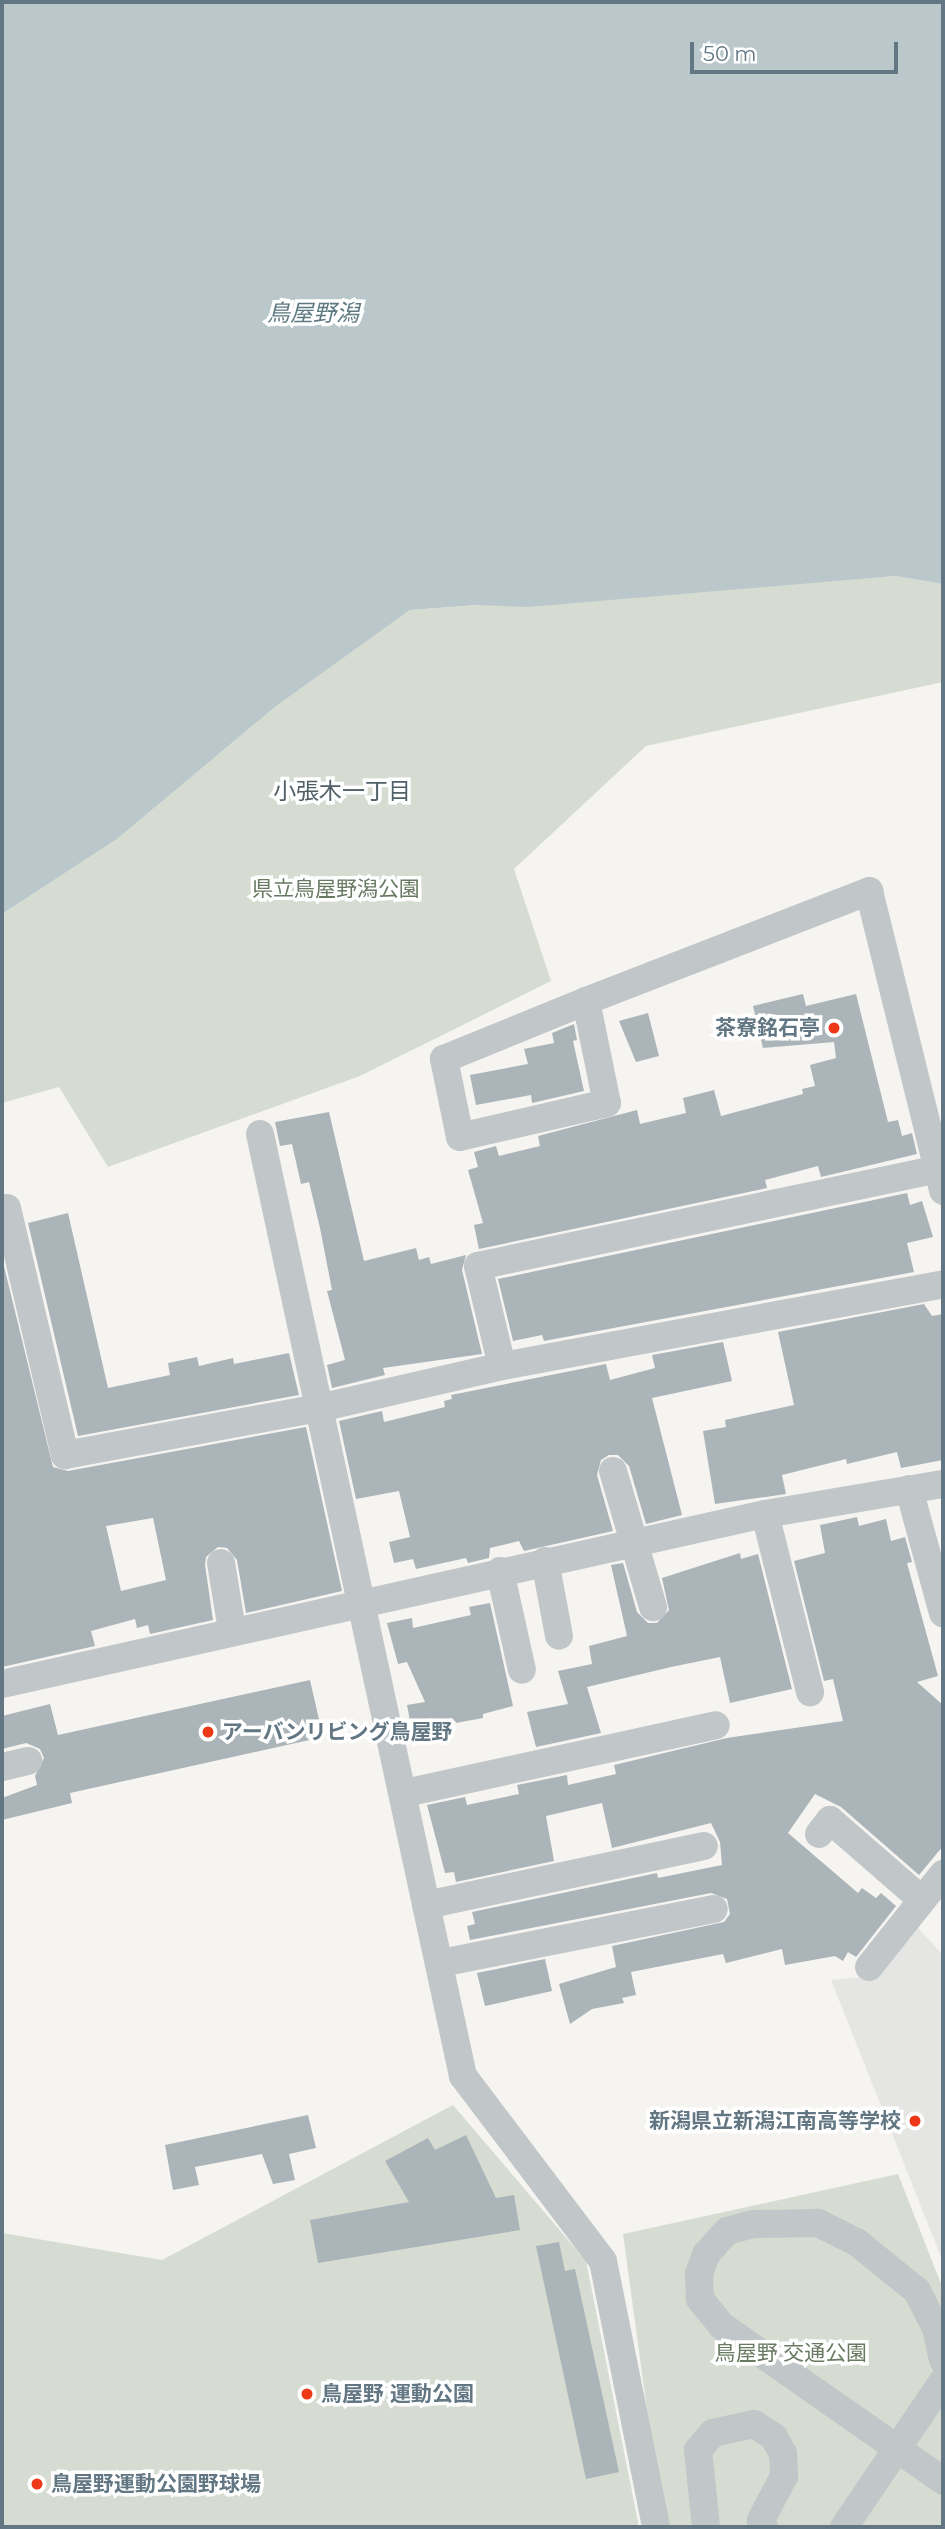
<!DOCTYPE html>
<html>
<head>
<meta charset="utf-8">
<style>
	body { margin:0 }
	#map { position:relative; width:945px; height:2529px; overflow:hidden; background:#f5f4f0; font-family:Montserrat,"Noto Sans JP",sans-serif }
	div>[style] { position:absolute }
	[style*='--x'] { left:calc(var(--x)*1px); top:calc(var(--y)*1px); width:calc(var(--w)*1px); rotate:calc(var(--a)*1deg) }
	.built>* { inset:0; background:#e5e6e4 }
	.green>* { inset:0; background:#d6dcd1 }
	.water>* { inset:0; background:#bac8cc }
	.building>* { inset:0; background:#abb4b8 }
	.minor>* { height:28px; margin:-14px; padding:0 14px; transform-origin:14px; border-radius:14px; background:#c1c6c8 }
	.dots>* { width:19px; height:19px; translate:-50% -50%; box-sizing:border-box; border:4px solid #fff; border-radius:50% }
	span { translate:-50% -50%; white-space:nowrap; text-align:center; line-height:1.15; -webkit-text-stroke:7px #fff; paint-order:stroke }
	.park-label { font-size:21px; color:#687a61 }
	.poi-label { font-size:21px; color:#627783; font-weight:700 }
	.right { translate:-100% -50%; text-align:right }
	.left { translate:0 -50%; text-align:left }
	.water-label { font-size:23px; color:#5d7a81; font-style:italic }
	.neighbourhood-label { font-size:23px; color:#505f68 }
	.frame { position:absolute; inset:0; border:4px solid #627783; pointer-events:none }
	.scale { position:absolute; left:690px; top:42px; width:208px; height:32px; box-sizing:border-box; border:4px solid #627783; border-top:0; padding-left:9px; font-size:21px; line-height:24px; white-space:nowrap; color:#627783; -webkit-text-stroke:5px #fff; paint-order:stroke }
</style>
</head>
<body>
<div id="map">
	<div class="built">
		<div style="clip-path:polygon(917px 1927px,943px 1955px,943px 2262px,831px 1980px,876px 1976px)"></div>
	</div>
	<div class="green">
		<div style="clip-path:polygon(895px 576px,943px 584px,943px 682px,646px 746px,514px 869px,551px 981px,360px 1076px,108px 1167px,59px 1087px,2px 1103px,2px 914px,117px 839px,275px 707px,410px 610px)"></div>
		<div style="clip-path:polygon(453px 2105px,586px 2261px,639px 2527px,2px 2527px,2px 2233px,162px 2260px)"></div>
		<div style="clip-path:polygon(898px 2174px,943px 2289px,943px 2527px,669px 2527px,648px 2417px,623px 2234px)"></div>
	</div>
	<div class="water">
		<div style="clip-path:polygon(2px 2px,943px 2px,943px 584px,895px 576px,528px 607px,478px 605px,410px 610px,275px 707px,117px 839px,2px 914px)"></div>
	</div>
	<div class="building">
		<div style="clip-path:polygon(803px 994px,806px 1006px,856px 994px,888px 1122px,898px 1120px,902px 1136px,912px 1133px,917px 1154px,821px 1177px,818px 1166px,765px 1180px,767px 1188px,479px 1249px,474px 1225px,483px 1223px,468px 1170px,478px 1167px,474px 1152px,496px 1146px,499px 1156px,540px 1146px,538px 1136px,637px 1110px,640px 1124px,686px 1113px,683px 1098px,714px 1090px,721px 1116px,803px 1094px,802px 1089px,815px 1086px,810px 1065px,836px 1058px,834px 1042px,763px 1048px,753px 1006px)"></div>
		<div style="clip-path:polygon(648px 1013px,659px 1056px,636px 1062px,619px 1021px)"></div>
		<div style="clip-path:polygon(574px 1024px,577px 1040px,573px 1041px,584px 1091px,532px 1103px,531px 1095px,476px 1105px,470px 1075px,528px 1064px,524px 1049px,554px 1043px,552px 1033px)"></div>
		<div style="clip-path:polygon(329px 1112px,364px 1261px,416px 1248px,419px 1260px,429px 1257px,431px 1264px,466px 1255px,462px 1270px,482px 1354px,383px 1368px,385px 1375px,332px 1388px,327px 1365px,345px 1360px,327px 1291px,332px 1290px,320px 1228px,309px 1182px,301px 1184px,292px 1144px,280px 1146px,275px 1122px)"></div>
		<div style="clip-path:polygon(907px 1193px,910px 1205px,922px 1201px,933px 1237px,907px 1243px,914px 1272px,544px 1341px,542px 1335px,513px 1341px,498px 1279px)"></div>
		<div style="clip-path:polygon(68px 1213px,108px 1388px,170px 1375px,168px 1363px,197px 1357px,199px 1366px,233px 1358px,234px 1364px,289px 1353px,299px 1395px,78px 1436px,28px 1223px)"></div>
		<div style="clip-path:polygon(evenodd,2px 1258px,53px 1467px,68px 1471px,306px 1427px,342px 1591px,246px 1613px,237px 1560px,227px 1548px,218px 1547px,206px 1557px,205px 1565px,213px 1620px,150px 1634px,148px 1625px,137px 1628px,135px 1619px,91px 1631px,95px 1646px,2px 1667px,2px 1258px,153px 1518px,166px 1580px,121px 1591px,106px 1526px,153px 1518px)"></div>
		<div style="clip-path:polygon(924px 1304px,932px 1316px,943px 1314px,943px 1460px,901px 1468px,897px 1452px,847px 1464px,846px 1459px,782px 1475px,786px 1494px,715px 1504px,703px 1431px,726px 1427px,725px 1420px,794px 1405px,778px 1332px)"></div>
		<div style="clip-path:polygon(723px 1342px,732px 1381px,652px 1398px,682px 1515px,646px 1524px,629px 1466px,618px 1455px,609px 1455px,601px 1460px,597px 1475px,613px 1531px,524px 1551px,519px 1541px,490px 1548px,489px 1558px,468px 1563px,466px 1558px,416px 1569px,413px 1559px,394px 1563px,389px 1542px,410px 1537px,399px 1491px,356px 1499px,339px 1421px,382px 1411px,384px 1422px,445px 1407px,444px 1401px,452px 1399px,451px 1395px,606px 1364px,610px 1380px,655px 1368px,652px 1355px)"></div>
		<div style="clip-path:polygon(857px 1517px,859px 1526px,886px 1519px,891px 1541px,905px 1537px,912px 1562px,907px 1563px,938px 1676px,917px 1682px,943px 1705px,943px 1846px,919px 1875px,841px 1807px,815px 1794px,788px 1833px,858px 1893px,862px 1888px,876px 1898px,881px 1893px,896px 1906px,856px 1957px,848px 1952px,843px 1961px,835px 1956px,785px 1965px,782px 1949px,726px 1963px,723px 1954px,631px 1972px,636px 1995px,622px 1998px,624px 2003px,592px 2009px,570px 2024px,559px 1984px,616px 1967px,612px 1946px,724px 1922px,730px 1914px,727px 1899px,711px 1893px,470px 1940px,467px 1926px,475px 1924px,472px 1912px,657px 1873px,658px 1878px,722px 1865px,720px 1842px,711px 1823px,612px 1848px,602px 1803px,546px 1816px,554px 1861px,456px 1882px,454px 1872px,445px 1873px,427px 1805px,465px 1797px,467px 1805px,519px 1794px,517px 1785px,567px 1775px,568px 1785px,616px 1774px,614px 1765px,727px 1738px,843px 1721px,833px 1679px,824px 1681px,794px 1561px,825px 1553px,820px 1525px)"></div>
		<div style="clip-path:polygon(740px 1553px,741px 1559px,758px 1554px,792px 1689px,730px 1703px,720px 1657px,671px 1667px,587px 1687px,601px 1733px,536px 1747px,527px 1712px,568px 1704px,558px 1671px,592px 1664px,589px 1646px,627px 1636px,611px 1565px,623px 1563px,637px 1612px,648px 1623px,657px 1623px,669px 1610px,662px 1578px)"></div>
		<div style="clip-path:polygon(490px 1603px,513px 1706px,483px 1714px,483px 1718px,412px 1731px,407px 1705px,425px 1702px,407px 1662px,398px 1664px,387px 1623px,412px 1618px,413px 1628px,471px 1615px,469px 1607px)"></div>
		<div style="clip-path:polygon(310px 1680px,323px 1737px,70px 1793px,72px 1803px,2px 1820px,2px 1798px,37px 1785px,35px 1776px,44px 1758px,40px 1749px,26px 1743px,2px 1749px,2px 1716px,50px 1704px,58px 1735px)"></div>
		<div style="clip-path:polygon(545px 1959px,552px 1991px,485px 2006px,477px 1973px)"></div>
		<div style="clip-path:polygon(308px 2115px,316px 2148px,289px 2154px,295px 2180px,273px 2184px,262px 2154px,195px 2167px,199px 2185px,173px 2190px,165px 2145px)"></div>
		<div style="clip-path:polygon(466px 2135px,496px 2198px,514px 2195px,520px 2230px,318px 2263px,310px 2220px,409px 2202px,385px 2161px,428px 2138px,435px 2150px)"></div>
		<div style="clip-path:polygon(559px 2242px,565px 2271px,575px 2269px,619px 2472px,586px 2479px,536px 2246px)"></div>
	</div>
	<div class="minor">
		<div style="--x:586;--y:1001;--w:104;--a:78.4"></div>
		<div style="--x:607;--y:1103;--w:151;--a:167"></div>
		<div style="--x:460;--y:1137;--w:80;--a:-101.6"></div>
		<div style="--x:444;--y:1059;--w:153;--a:-22.2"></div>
		<div style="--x:586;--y:1001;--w:304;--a:-21.2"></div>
		<div style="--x:869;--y:891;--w:309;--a:76.1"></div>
		<div style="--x:260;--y:1134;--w:964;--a:77.84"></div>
		<div style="--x:463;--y:2076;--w:232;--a:52.9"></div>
		<div style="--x:603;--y:2261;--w:271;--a:78.7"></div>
		<div style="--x:7;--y:1208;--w:254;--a:76.8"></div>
		<div style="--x:65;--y:1455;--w:258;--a:-10.5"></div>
		<div style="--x:319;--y:1408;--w:188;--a:-12.9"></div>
		<div style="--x:502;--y:1366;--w:449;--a:-10.5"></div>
		<div style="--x:502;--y:1366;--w:103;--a:-103.5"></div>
		<div style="--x:478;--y:1266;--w:470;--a:-11.9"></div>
		<div style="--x:613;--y:1471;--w:142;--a:73.6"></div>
		<div style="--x:909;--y:1489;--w:129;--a:74.7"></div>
		<div style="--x:765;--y:1514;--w:184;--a:75.8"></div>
		<div style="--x:545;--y:1561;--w:76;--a:79.4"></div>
		<div style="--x:221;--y:1563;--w:68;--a:80.7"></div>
		<div style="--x:500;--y:1571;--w:101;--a:77.5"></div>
		<div style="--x:2;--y:1684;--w:782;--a:-12.56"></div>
		<div style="--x:765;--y:1514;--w:181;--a:-9.6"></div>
		<div style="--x:2;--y:1767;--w:27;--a:-13"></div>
		<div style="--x:405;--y:1793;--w:318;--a:-12.3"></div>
		<div style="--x:819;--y:1834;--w:18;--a:-52"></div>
		<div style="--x:830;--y:1820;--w:122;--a:41"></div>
		<div style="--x:426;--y:1905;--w:284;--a:-12"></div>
		<div style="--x:441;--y:1963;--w:278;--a:-11.2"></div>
		<div style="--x:869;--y:1967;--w:119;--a:-51.5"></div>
		<div style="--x:943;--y:2360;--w:33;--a:-102"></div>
		<div style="--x:936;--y:2328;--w:42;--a:-117.2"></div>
		<div style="--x:917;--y:2291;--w:76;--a:-140.9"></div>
		<div style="--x:858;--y:2243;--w:45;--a:-153.4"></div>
		<div style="--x:818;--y:2223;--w:65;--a:179.1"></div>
		<div style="--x:753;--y:2224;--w:27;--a:165"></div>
		<div style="--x:727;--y:2231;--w:31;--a:132"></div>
		<div style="--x:706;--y:2254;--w:21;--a:109"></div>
		<div style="--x:699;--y:2274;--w:25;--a:88"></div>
		<div style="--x:700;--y:2299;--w:35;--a:51"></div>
		<div style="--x:722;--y:2326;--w:270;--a:35"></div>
		<div style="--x:706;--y:2527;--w:77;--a:-95.9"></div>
		<div style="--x:698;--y:2450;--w:23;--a:-49"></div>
		<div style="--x:713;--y:2433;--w:42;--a:-12.4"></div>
		<div style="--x:754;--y:2424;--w:24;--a:33"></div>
		<div style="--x:774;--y:2437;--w:19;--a:62"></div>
		<div style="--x:783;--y:2454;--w:22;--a:87"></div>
		<div style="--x:784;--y:2476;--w:50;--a:117.6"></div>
		<div style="--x:761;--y:2520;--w:8;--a:67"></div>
		<div style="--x:844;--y:2527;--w:176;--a:-55.9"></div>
	</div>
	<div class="dots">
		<div style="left:834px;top:1028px;background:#ed3918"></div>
		<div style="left:208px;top:1732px;background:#ed3918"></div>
		<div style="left:915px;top:2121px;background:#ed3918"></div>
		<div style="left:307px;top:2394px;background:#ed3918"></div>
		<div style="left:37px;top:2484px;background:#ed3918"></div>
	</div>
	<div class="park-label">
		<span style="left:336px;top:889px">県立鳥屋野潟公園</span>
		<span style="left:791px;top:2353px">鳥屋野 交通公園</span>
	</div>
	<div class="poi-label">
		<span class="right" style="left:820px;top:1028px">茶寮銘石亭</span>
		<span class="left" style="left:222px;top:1732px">アーバンリビング鳥屋野</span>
		<span class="right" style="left:901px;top:2121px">新潟県立新潟江南高等学校</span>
		<span class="left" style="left:321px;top:2394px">鳥屋野 運動公園</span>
		<span class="left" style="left:51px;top:2484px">鳥屋野運動公園野球場</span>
	</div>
	<div class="water-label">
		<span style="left:313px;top:313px">鳥屋野潟</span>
	</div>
	<div class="neighbourhood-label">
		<span style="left:342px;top:791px">小張木一丁目</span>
	</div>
	<div class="frame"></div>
	<div class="scale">50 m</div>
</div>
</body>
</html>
